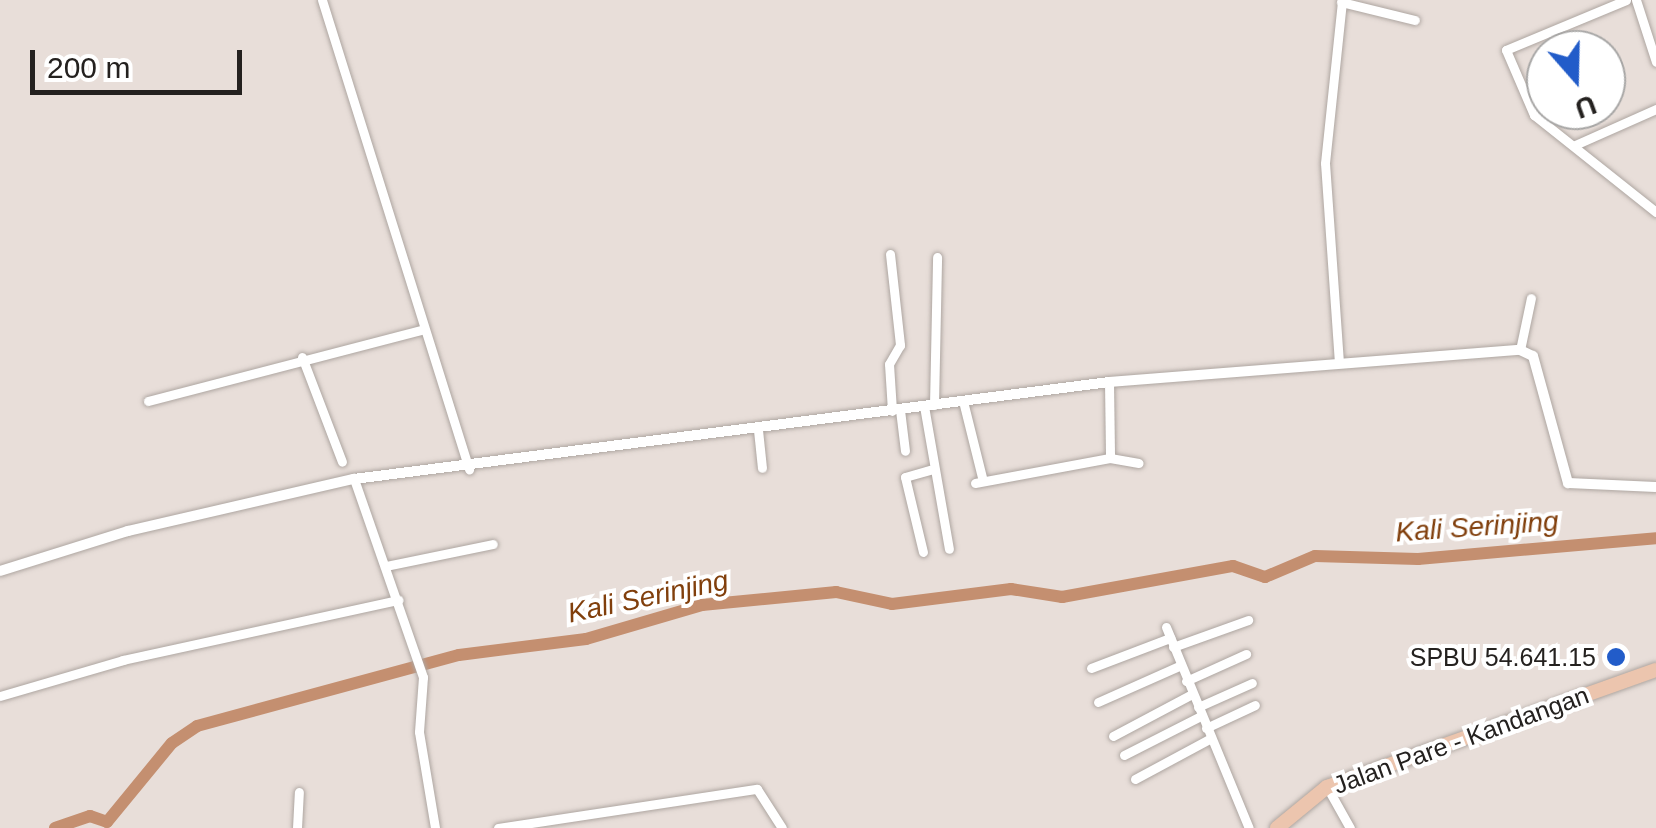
<!DOCTYPE html>
<html>
<head>
<meta charset="utf-8">
<style>
	body { margin:0 }
	#map { position:relative; width:1656px; height:828px; overflow:hidden; background:#e8ded9; font-family:Arial,sans-serif }
	div>[style] { position:absolute }
	[style*='--x'] { left:calc(var(--x)*1px); top:calc(var(--y)*1px); width:calc(var(--w)*1px); rotate:calc(var(--a)*1deg) }
	.river>* { height:12px; margin:-6px; padding:0 6px; transform-origin:6px; border-radius:6px; background:#c48f70 }
	.roads { filter:drop-shadow(0 0 2px #aea6a1) drop-shadow(0 0 2px #aea6a1) }
	.minor>* { height:9px; margin:-4.5px; padding:0 4.5px; transform-origin:4.5px; border-radius:4.5px; background:#fff }
	.tertiary>* { height:10px; margin:-5px; padding:0 5px; transform-origin:5px; border-radius:5px; background:#fff }
	.primary>* { height:14px; margin:-7px; padding:0 7px; transform-origin:7px; border-radius:7px; background:#ecc5ae }
	.dots>* { width:28px; height:28px; translate:-50% -50%; box-sizing:border-box; border:5px solid #fff; border-radius:50% }
	span { translate:-50% -50%; white-space:nowrap; text-align:center; line-height:1.15; -webkit-text-stroke:8px #fff; paint-order:stroke }
	.poi-label { font-size:25px; color:#24211f }
	.right { translate:-100% -50%; text-align:right }
	.street-label { font-size:25px; color:#24211f }
	.water-label { font-size:28px; color:#813f0c; font-style:italic }
	.north { position:absolute; left:1526px; top:30px; width:100px; height:100px; box-sizing:border-box; background:#fff; border:2px solid #a7a6a5; border-radius:50%; rotate:160deg; font-size:28px; font-weight:700; line-height:40px; text-align:center; color:#24211f }
	.north::after { content:''; display:block; margin:auto; width:35px; height:45px; background:#225cc9; clip-path:polygon(50% 0,100% 100%,50% 72%,0 100%) }
	.scale { position:absolute; left:30px; top:50px; width:212px; height:45px; box-sizing:border-box; border:5px solid #24211f; border-top:0; padding-left:12px; font-size:30px; line-height:35px; white-space:nowrap; color:#24211f; -webkit-text-stroke:8px #fff; paint-order:stroke }
</style>
</head>
<body>
<div id="map">
	<div class="river">
		<div style="--x:55;--y:828;--w:37;--a:-19"></div>
		<div style="--x:90;--y:816;--w:18;--a:19"></div>
		<div style="--x:107;--y:822;--w:102;--a:-50.6"></div>
		<div style="--x:172;--y:743;--w:30;--a:-34"></div>
		<div style="--x:197;--y:726;--w:271;--a:-15.2"></div>
		<div style="--x:459;--y:655;--w:128;--a:-7.2"></div>
		<div style="--x:586;--y:639;--w:121;--a:-16.3"></div>
		<div style="--x:702;--y:605;--w:135;--a:-5.5"></div>
		<div style="--x:836;--y:592;--w:57;--a:12.1"></div>
		<div style="--x:892;--y:604;--w:120;--a:-7.2"></div>
		<div style="--x:1011;--y:589;--w:52;--a:8.9"></div>
		<div style="--x:1062;--y:597;--w:174;--a:-10.3"></div>
		<div style="--x:1233;--y:566;--w:34;--a:19"></div>
		<div style="--x:1265;--y:577;--w:54;--a:-22.8"></div>
		<div style="--x:1315;--y:556;--w:103;--a:1.7"></div>
		<div style="--x:1418;--y:559;--w:239;--a:-5"></div>
	</div>
	<div class="roads">
		<div class="minor">
			<div style="--x:322;--y:0;--w:492;--a:72.6"></div>
			<div style="--x:1626;--y:0;--w:130;--a:157.4"></div>
			<div style="--x:1506;--y:50;--w:71;--a:66.7"></div>
			<div style="--x:1534;--y:115;--w:156;--a:38.5"></div>
			<div style="--x:1636;--y:0;--w:65;--a:72.1"></div>
			<div style="--x:1341;--y:2;--w:76;--a:13.7"></div>
			<div style="--x:1575;--y:145;--w:89;--a:-24"></div>
			<div style="--x:890;--y:254;--w:92;--a:83.7"></div>
			<div style="--x:900;--y:345;--w:22;--a:120"></div>
			<div style="--x:889;--y:364;--w:47;--a:86.3"></div>
			<div style="--x:1520;--y:350;--w:53;--a:-78.1"></div>
			<div style="--x:302;--y:357;--w:112;--a:69.1"></div>
			<div style="--x:1339;--y:363;--w:200;--a:-94"></div>
			<div style="--x:1325;--y:163;--w:164;--a:-84"></div>
			<div style="--x:1109;--y:382;--w:76;--a:89.2"></div>
			<div style="--x:148;--y:401;--w:285;--a:-14.6"></div>
			<div style="--x:963;--y:401;--w:82;--a:76"></div>
			<div style="--x:934;--y:405;--w:148;--a:-88.8"></div>
			<div style="--x:924;--y:406;--w:145;--a:80.1"></div>
			<div style="--x:900;--y:410;--w:41;--a:83"></div>
			<div style="--x:758;--y:430;--w:38;--a:84"></div>
			<div style="--x:354;--y:479;--w:210;--a:70.8"></div>
			<div style="--x:423;--y:677;--w:55;--a:94.2"></div>
			<div style="--x:419;--y:732;--w:97;--a:80.5"></div>
			<div style="--x:975;--y:483;--w:137;--a:-10.5"></div>
			<div style="--x:1110;--y:458;--w:29;--a:10"></div>
			<div style="--x:923;--y:552;--w:77;--a:-103.5"></div>
			<div style="--x:905;--y:477;--w:26;--a:-16"></div>
			<div style="--x:386;--y:566;--w:109;--a:-11.6"></div>
			<div style="--x:1166;--y:627;--w:217;--a:67.6"></div>
			<div style="--x:1173;--y:647;--w:80;--a:-19.8"></div>
			<div style="--x:1091;--y:668;--w:85;--a:-20.8"></div>
			<div style="--x:1186;--y:681;--w:66;--a:-24.2"></div>
			<div style="--x:0;--y:696;--w:128;--a:-16.3"></div>
			<div style="--x:123;--y:660;--w:282;--a:-12.3"></div>
			<div style="--x:1098;--y:702;--w:89;--a:-24"></div>
			<div style="--x:1198;--y:707;--w:59;--a:-24"></div>
			<div style="--x:1206;--y:728;--w:54;--a:-25.1"></div>
			<div style="--x:1113;--y:736;--w:89;--a:-28"></div>
			<div style="--x:1124;--y:755;--w:86;--a:-26.9"></div>
			<div style="--x:1135;--y:779;--w:86;--a:-28.3"></div>
			<div style="--x:1327;--y:787;--w:47;--a:60.7"></div>
			<div style="--x:297;--y:828;--w:36;--a:-87"></div>
			<div style="--x:498;--y:828;--w:262;--a:-8.6"></div>
			<div style="--x:757;--y:789;--w:46;--a:57.3"></div>
		</div>
		<div class="tertiary">
			<div style="--x:0;--y:571;--w:134;--a:-17.4"></div>
			<div style="--x:128;--y:531;--w:232;--a:-13"></div>
			<div style="--x:354;--y:479;--w:761;--a:-7.32"></div>
			<div style="--x:1109;--y:382;--w:412;--a:-4.5"></div>
			<div style="--x:1520;--y:350;--w:14;--a:25"></div>
			<div style="--x:1533;--y:356;--w:132;--a:74.6"></div>
			<div style="--x:1568;--y:483;--w:88;--a:2.6"></div>
		</div>
		<div class="primary">
			<div style="--x:1277;--y:828;--w:65;--a:-39.4"></div>
			<div style="--x:1327;--y:787;--w:349;--a:-19.6"></div>
		</div>
	</div>
	<div class="dots">
		<div style="left:1616px;top:657px;background:#225cc9"></div>
	</div>
	<div class="poi-label">
		<span class="right" style="left:1596px;top:657px">SPBU 54.641.15</span>
	</div>
	<div class="street-label">
		<span style="left:1461px;top:740px;rotate:-20deg">Jalan Pare - Kandangan</span>
	</div>
	<div class="water-label">
		<span style="left:1477px;top:527px;rotate:-4deg">Kali Serinjing</span>
		<span style="left:648px;top:597px;rotate:-12deg">Kali Serinjing</span>
	</div>
	<div class="north">U</div>
	<div class="scale">200 m</div>
</div>
</body>
</html>
